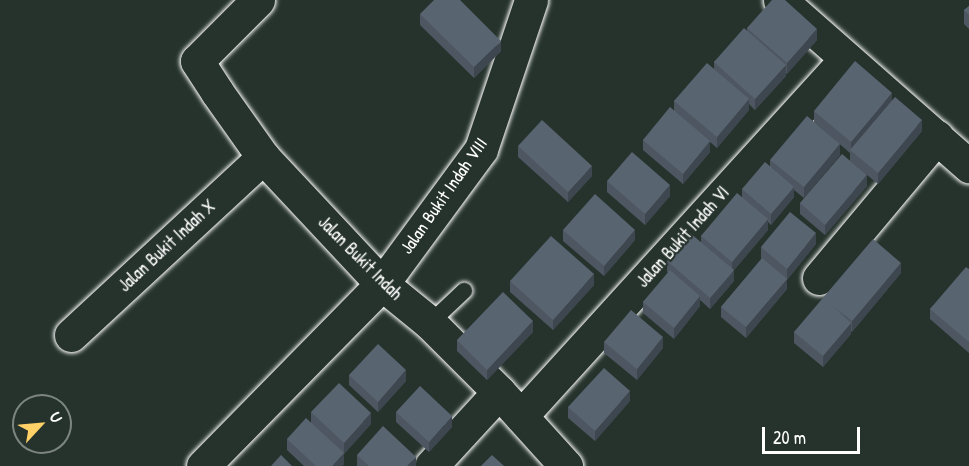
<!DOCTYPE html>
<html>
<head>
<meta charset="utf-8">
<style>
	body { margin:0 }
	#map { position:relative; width:969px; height:466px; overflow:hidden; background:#26332d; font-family:"Patrick Hand",sans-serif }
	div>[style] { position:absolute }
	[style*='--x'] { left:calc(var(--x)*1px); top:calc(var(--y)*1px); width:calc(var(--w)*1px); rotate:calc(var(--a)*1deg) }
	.roads { filter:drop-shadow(0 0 2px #fff) drop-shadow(0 0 2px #fff) }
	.lane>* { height:16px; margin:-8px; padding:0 8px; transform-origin:8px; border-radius:8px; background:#26332d }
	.street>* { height:33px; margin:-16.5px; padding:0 16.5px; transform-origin:16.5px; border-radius:16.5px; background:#26332d }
	.wall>* { inset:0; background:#4d5661 }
	.shaded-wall>* { inset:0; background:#3e464f }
	.building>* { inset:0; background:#596471 }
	span { translate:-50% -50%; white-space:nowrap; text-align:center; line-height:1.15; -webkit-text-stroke:4.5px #26332d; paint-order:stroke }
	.street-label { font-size:18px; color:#fff }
	.north { position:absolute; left:12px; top:394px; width:60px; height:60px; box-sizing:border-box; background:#26332d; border:2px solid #7d8581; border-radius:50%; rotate:64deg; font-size:16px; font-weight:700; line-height:24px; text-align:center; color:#fff }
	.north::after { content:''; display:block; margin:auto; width:21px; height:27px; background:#ffd166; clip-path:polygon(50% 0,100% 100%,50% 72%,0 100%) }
	.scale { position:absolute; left:762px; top:427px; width:98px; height:27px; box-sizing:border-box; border:3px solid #fff; border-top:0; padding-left:8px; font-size:18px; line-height:21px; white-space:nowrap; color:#fff; -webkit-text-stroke:4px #26332d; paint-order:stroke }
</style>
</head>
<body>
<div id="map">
	<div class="roads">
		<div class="lane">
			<div style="--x:430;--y:323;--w:47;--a:-43.3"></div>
		</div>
		<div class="street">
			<div style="--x:258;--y:0;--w:86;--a:135"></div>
			<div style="--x:197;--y:61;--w:37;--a:57"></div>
			<div style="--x:217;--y:92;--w:80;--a:54.7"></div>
			<div style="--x:263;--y:157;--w:174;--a:46.9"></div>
			<div style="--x:382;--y:284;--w:62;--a:39.1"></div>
			<div style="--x:430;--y:323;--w:98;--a:45"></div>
			<div style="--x:499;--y:392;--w:100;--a:47.8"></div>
			<div style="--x:780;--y:0;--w:252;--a:41.3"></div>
			<div style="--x:819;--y:278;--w:184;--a:-50.1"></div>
			<div style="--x:71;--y:335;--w:262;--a:-42.8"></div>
			<div style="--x:521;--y:416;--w:483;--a:-47.7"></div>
			<div style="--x:203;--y:466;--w:255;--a:-45.5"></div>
			<div style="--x:382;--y:284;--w:167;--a:-53.7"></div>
			<div style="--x:481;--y:149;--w:157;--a:-71.4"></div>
			<div style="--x:431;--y:466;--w:100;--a:-47.4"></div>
		</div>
	</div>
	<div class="wall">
		<div style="clip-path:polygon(969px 6px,969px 29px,964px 24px,964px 10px)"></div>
		<div style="clip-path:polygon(420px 14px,501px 51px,474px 78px,420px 25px)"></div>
		<div style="clip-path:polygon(747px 28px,817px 40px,787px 74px,786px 73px,786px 76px,755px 110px,749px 104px,749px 110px,717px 148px,710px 142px,710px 152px,683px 184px,643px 150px,643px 140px,674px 111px,674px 101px,714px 69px,714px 62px,747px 31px)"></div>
		<div style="clip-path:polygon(892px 101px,922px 131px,878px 184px,850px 161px,850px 153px,814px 122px,814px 111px)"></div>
		<div style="clip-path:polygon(518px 146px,592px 176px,568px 202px,518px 157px)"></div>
		<div style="clip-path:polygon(840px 155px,804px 198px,794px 190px,794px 197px,771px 225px,768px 222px,768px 230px,734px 270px,734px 281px,710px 309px,700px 300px,700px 306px,674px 339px,643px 313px,643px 302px,668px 273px,667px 272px,667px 261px,701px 242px,701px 236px,742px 198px,742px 189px,770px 167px,770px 160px)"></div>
		<div style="clip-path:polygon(607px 181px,670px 196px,645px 225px,607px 192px)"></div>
		<div style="clip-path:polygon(867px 186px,825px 235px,800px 214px,800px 203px)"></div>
		<div style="clip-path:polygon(563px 230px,635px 240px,604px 276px,563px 241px)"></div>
		<div style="clip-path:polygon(816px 244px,787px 280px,787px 289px,746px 338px,721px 317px,721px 307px,762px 259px,761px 258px,761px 247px)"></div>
		<div style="clip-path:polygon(969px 269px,969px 353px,930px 319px,930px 309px)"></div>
		<div style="clip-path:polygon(901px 273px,852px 332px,851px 331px,851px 334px,823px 367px,794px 343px,794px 332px)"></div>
		<div style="clip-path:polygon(510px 281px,594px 285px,553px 330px,510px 292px)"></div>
		<div style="clip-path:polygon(533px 332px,487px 380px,457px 351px,457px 340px)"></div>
		<div style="clip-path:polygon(604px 342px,663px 348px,637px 380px,604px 353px)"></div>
		<div style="clip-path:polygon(349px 375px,406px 381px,378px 412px,349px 385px)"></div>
		<div style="clip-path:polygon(630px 401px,595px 441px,568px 418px,568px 407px)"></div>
		<div style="clip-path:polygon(311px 412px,371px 424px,344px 454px,344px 453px,344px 464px,342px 466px,304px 466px,287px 450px,287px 439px,311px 423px)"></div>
		<div style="clip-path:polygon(396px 412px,452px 427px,429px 452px,396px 422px)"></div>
		<div style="clip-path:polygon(357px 455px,416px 466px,357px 466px)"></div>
	</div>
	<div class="shaded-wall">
		<div style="clip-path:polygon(817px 29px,817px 40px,787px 74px,787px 63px)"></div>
		<div style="clip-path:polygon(501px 41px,501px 51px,474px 78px,474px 67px)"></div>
		<div style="clip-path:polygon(786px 65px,786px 76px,755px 110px,755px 99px)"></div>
		<div style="clip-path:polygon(892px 93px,892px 103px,851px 150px,851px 142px)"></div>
		<div style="clip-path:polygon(749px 99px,749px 110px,717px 148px,717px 137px)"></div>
		<div style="clip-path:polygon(922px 120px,922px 131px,878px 184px,878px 173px)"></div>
		<div style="clip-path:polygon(710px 141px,710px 152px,683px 184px,683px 174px)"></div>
		<div style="clip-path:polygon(840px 144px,840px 155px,804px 198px,804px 187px)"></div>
		<div style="clip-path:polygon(592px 166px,592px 176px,568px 202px,568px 192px)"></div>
		<div style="clip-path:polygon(867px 175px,867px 186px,825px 235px,825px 225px)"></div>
		<div style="clip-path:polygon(670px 185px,670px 196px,645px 225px,645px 214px)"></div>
		<div style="clip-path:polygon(794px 187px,794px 197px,771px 225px,771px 214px)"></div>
		<div style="clip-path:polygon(768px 219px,768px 230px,734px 270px,734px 281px,710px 309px,710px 298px,732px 273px,732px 262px)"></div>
		<div style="clip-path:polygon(635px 230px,635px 240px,604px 276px,604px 266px)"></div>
		<div style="clip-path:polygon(816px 233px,816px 244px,787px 280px,787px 269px)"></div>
		<div style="clip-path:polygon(901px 263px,901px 273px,852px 332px,852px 321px)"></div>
		<div style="clip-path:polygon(594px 274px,594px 285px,553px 330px,553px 320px)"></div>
		<div style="clip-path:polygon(787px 279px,787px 289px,746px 338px,746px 327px)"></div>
		<div style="clip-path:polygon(700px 296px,700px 306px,674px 339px,674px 328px)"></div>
		<div style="clip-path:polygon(533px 321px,533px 332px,487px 380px,487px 370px)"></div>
		<div style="clip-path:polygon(851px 323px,851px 334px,823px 367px,823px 356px)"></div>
		<div style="clip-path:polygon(663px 337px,663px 348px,637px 380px,637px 369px)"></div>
		<div style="clip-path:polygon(406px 370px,406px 381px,378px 412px,378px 402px)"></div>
		<div style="clip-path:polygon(630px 391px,630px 401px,595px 441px,595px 431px)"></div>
		<div style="clip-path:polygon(371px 413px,371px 424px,344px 454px,344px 443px)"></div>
		<div style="clip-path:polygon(452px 416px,452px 427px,429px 452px,429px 442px)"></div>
		<div style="clip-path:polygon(344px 453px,344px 464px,342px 466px,332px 466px)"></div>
		<div style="clip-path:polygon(416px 457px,416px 466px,407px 466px)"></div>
	</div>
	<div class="building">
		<div style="clip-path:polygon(434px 0,460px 0,501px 41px,474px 67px,420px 14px)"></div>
		<div style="clip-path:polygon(772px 0,785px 0,817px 29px,787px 63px,747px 28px)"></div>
		<div style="clip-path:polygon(969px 6px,969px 15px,964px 10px)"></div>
		<div style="clip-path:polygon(744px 28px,786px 65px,755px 99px,714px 62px)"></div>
		<div style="clip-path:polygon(855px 61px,892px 93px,851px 142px,814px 111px)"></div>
		<div style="clip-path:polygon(707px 63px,749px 99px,717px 137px,674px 101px)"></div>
		<div style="clip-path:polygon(895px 97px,922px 120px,878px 173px,850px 150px)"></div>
		<div style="clip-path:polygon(670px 107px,710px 141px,683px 174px,643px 140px)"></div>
		<div style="clip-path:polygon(807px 116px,840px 144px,804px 187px,770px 160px)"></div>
		<div style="clip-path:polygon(542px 120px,592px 166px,568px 192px,518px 146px)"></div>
		<div style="clip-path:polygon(632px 152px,670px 185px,645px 214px,607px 181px)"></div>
		<div style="clip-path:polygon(842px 154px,867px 175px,825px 225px,800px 203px)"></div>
		<div style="clip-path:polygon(765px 162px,794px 187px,771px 214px,742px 189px)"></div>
		<div style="clip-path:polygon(737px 193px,768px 219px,732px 262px,701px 236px)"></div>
		<div style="clip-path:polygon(595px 194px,635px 230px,604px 266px,563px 230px)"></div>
		<div style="clip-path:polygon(790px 212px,816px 233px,787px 269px,761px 247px)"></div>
		<div style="clip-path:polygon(690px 233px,734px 270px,710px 298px,667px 261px)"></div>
		<div style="clip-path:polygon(551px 236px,594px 274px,553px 320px,510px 281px)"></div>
		<div style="clip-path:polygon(873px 239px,901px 263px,852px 321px,835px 308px,851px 323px,823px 356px,794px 332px)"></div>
		<div style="clip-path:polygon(762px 258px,787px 279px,746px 327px,721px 307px)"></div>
		<div style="clip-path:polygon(966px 267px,969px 269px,969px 342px,930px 309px)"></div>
		<div style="clip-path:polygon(670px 270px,700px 296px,674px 328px,643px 302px)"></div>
		<div style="clip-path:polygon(503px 292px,533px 321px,487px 370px,457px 340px)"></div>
		<div style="clip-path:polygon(631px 310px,663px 337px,637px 369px,604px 342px)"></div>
		<div style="clip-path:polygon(378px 344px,406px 370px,378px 402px,349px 375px)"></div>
		<div style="clip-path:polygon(604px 368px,630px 391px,595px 431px,568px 407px)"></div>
		<div style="clip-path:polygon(339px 383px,371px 413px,344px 443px,311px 412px)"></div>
		<div style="clip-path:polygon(420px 386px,452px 416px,429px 442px,396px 412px)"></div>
		<div style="clip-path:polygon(306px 418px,344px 453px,332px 466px,316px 466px,287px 439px)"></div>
		<div style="clip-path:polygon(383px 426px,416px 457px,407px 466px,369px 466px,357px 455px)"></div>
		<div style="clip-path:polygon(281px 455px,292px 466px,271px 466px)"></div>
		<div style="clip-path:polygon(492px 455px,504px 466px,481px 466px)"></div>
	</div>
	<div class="street-label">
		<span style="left:444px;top:196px;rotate:-55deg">Jalan Bukit Indah VIII</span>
		<span style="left:683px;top:237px;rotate:-48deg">Jalan Bukit Indah VI</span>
		<span style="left:167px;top:246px;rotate:-43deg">Jalan Bukit Indah X</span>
		<span style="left:360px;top:258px;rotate:45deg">Jalan Bukit Indah</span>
	</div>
	<div class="north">U</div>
	<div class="scale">20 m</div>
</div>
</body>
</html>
